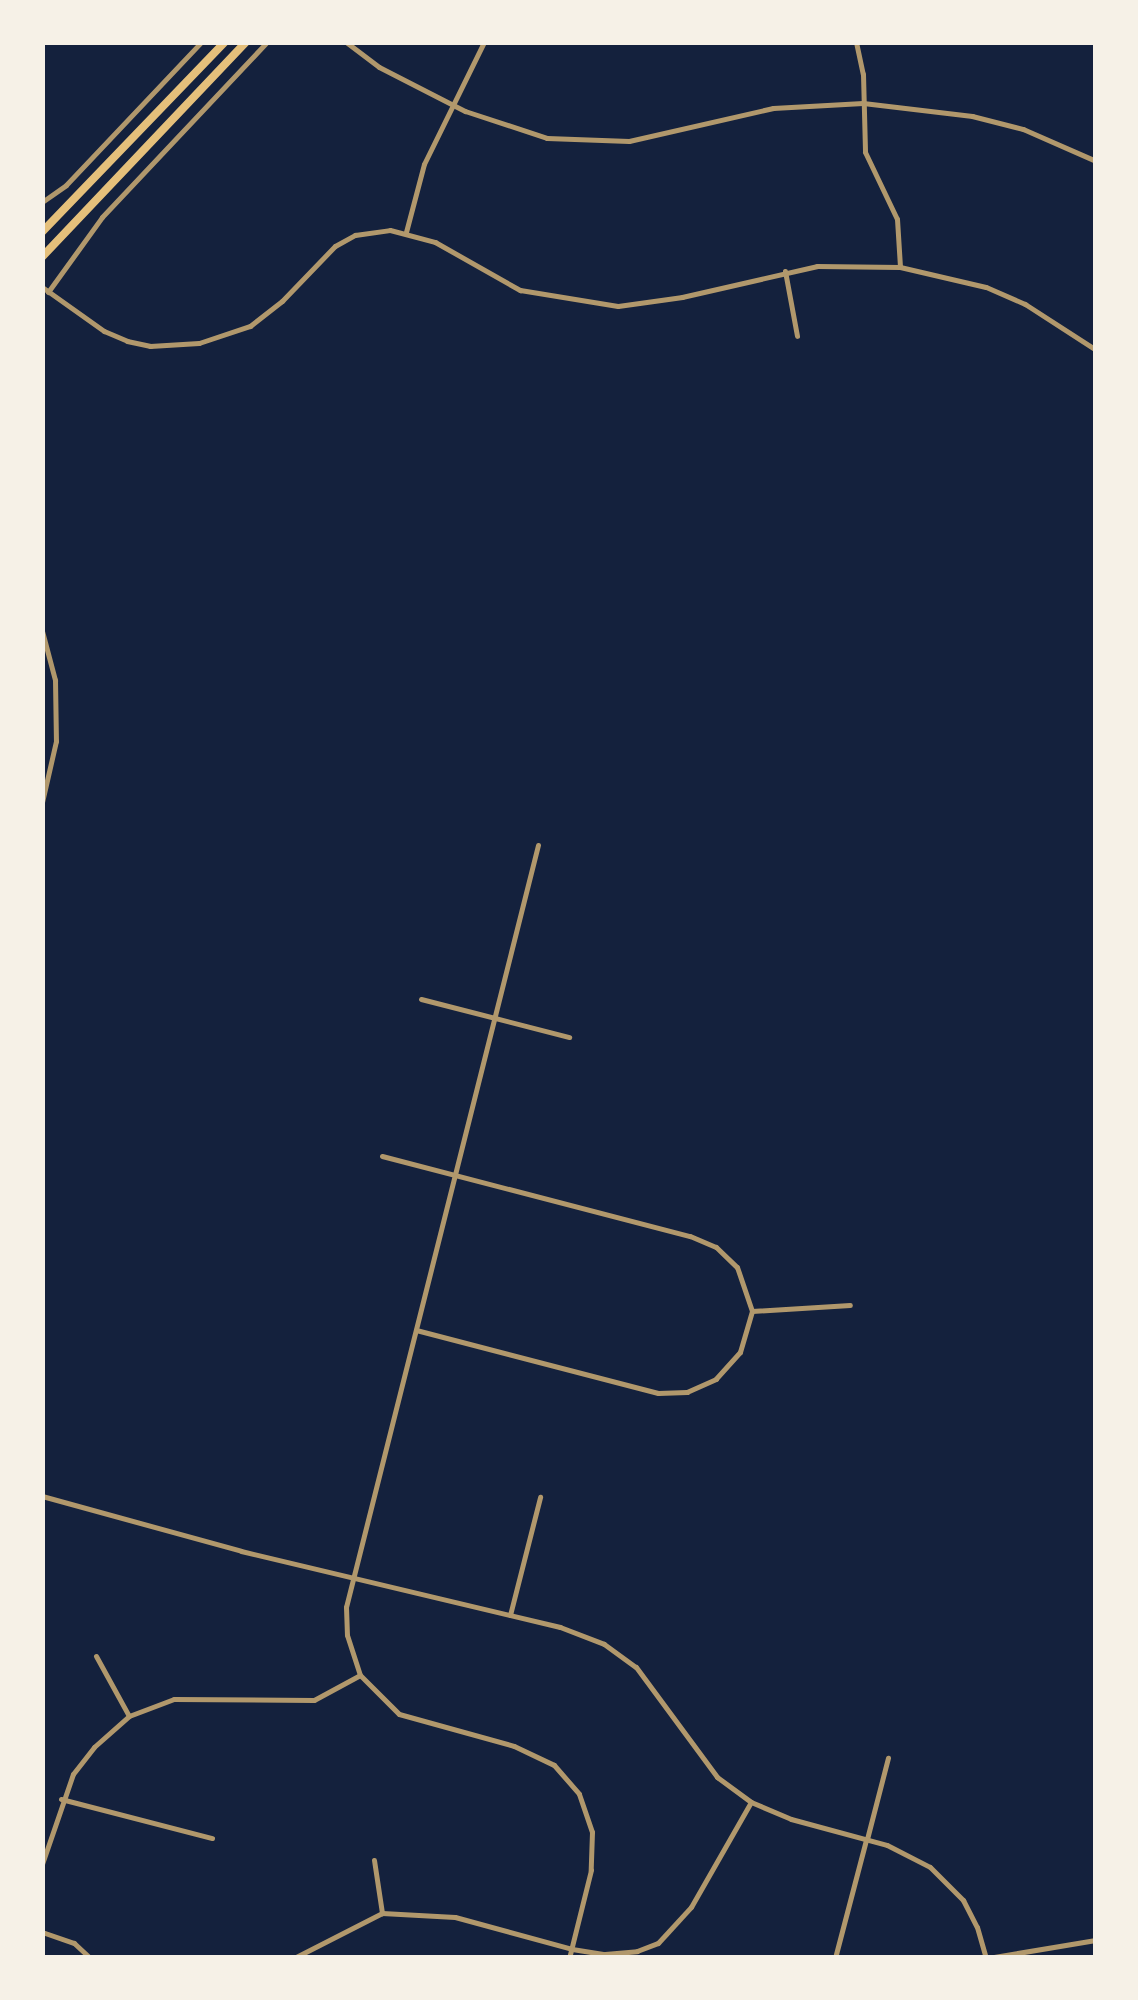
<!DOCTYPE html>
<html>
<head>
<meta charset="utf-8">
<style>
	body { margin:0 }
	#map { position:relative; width:1138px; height:2000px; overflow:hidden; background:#14213d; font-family:Roboto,sans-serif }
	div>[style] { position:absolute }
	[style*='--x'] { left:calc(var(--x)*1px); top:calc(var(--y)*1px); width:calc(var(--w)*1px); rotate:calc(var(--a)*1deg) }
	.minor>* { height:5px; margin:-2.5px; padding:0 2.5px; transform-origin:2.5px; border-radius:2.5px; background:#b1986c }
	.tertiary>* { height:5px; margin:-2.5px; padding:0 2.5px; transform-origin:2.5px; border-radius:2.5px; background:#b1986c }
	.primary>* { height:8px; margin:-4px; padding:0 4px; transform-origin:4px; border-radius:4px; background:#e5c07b }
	span { translate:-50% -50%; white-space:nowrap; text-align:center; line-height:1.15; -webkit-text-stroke:10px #f6f1e7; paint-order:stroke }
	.frame { position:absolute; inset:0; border:45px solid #f6f1e7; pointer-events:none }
</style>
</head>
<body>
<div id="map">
	<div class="minor">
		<div style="--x:346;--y:42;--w:41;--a:37.1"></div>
		<div style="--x:379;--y:67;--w:97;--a:27.1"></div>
		<div style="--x:465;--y:111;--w:86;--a:18.2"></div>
		<div style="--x:547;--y:138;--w:82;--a:2.1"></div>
		<div style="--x:629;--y:141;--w:148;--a:-12.9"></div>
		<div style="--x:773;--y:108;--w:90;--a:-3.2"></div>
		<div style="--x:863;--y:103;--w:110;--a:6.8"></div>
		<div style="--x:972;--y:116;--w:53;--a:14.3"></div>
		<div style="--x:1023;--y:129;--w:80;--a:23.7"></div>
		<div style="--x:856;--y:42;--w:33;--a:78"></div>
		<div style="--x:863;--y:74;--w:78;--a:88.5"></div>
		<div style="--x:865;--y:152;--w:74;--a:64.5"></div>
		<div style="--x:897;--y:219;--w:48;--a:86.4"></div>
		<div style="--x:406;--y:232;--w:70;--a:-75.2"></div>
		<div style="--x:424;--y:164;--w:136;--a:-63.8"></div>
		<div style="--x:785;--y:271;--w:66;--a:79.5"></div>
		<div style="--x:42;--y:631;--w:51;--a:75.1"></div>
		<div style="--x:55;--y:680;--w:61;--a:89.1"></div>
		<div style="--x:56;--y:741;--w:63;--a:102.9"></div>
		<div style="--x:538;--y:845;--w:786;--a:104.14"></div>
		<div style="--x:346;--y:1607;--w:28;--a:88"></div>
		<div style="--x:347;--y:1635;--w:42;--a:72"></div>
		<div style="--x:360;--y:1675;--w:55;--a:45"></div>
		<div style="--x:399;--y:1714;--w:119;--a:15.5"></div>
		<div style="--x:514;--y:1746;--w:44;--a:25.4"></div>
		<div style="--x:554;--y:1765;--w:38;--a:49"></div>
		<div style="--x:579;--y:1794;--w:40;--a:71.1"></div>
		<div style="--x:592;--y:1832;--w:38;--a:92"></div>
		<div style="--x:591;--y:1870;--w:91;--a:104"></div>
		<div style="--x:421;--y:999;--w:153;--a:14.4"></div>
		<div style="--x:382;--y:1156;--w:318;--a:14.6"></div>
		<div style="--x:690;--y:1236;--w:28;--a:23"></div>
		<div style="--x:716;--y:1247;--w:29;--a:44"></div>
		<div style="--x:737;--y:1267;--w:46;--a:71.2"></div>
		<div style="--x:752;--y:1311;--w:43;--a:106.3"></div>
		<div style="--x:740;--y:1352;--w:36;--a:132"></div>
		<div style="--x:716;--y:1379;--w:32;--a:156"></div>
		<div style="--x:687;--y:1392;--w:29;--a:178"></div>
		<div style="--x:658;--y:1393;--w:250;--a:-165.4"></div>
		<div style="--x:752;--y:1311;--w:98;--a:-3.5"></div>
		<div style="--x:510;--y:1615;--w:122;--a:-75.7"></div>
		<div style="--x:96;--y:1656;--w:68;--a:61.2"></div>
		<div style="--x:61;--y:1799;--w:156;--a:14.5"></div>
		<div style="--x:867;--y:1839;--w:84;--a:-75.5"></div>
		<div style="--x:374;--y:1860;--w:54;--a:81.4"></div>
		<div style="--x:42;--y:1864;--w:95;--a:-71"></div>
		<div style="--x:73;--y:1774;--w:34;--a:-52"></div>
		<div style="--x:94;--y:1747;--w:47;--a:-41.5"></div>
		<div style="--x:129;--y:1716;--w:48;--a:-20.7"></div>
		<div style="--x:174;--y:1699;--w:140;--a:0.4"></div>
		<div style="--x:314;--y:1700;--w:52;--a:-28.5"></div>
		<div style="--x:42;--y:1932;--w:34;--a:19"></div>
		<div style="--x:74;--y:1943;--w:22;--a:43"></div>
		<div style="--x:294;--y:1958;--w:99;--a:-27.1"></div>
		<div style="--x:382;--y:1913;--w:73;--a:3.1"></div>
		<div style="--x:455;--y:1917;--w:121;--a:15.3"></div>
		<div style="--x:572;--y:1949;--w:33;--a:9"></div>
		<div style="--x:605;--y:1954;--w:32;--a:-5"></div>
		<div style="--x:637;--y:1951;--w:22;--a:-21"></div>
		<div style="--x:658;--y:1943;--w:49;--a:-47.5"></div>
		<div style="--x:691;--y:1907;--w:121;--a:-60.3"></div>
		<div style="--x:988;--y:1958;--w:109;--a:-9.5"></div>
	</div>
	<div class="tertiary">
		<div style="--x:42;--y:202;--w:29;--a:-35"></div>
		<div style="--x:66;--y:185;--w:197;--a:-46.6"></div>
		<div style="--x:42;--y:287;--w:76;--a:35.4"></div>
		<div style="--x:104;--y:331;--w:25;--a:23"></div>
		<div style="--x:127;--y:341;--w:24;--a:12"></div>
		<div style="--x:150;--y:346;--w:49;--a:-3.5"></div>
		<div style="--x:199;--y:343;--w:54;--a:-18.4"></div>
		<div style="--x:250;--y:326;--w:41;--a:-38"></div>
		<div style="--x:282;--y:301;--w:76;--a:-46.1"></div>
		<div style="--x:335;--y:246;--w:23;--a:-29"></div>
		<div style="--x:355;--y:235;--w:35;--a:-8"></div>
		<div style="--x:390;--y:230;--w:47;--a:14.9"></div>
		<div style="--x:435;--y:242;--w:98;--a:29.5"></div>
		<div style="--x:520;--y:290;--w:99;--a:9.3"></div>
		<div style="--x:618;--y:306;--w:65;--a:-8"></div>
		<div style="--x:682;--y:297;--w:139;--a:-12.9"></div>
		<div style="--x:817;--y:266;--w:83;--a:0.7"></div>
		<div style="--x:900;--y:267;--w:88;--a:13.1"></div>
		<div style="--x:986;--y:287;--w:43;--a:23.6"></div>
		<div style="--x:1025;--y:304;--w:85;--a:32.9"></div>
		<div style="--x:48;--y:292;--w:92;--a:-54.2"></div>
		<div style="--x:102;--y:217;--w:241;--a:-46.7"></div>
		<div style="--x:42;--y:1496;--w:206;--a:15.4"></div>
		<div style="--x:241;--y:1551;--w:328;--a:13.4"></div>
		<div style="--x:560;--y:1627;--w:47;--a:21.1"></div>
		<div style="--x:604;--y:1644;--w:39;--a:36"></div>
		<div style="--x:636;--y:1667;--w:137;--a:53.6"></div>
		<div style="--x:717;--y:1777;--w:42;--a:36.3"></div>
		<div style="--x:751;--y:1802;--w:43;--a:23"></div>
		<div style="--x:791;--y:1819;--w:99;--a:15.2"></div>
		<div style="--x:887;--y:1845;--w:48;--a:27.1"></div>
		<div style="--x:930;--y:1867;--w:47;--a:45"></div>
		<div style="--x:963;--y:1900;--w:30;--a:63"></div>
		<div style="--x:977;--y:1927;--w:32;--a:74"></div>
		<div style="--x:835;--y:1958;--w:122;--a:-75.3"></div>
	</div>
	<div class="primary">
		<div style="--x:42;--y:232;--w:264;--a:-46.1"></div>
		<div style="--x:42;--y:257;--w:296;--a:-46.5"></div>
	</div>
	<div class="frame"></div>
</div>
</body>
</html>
